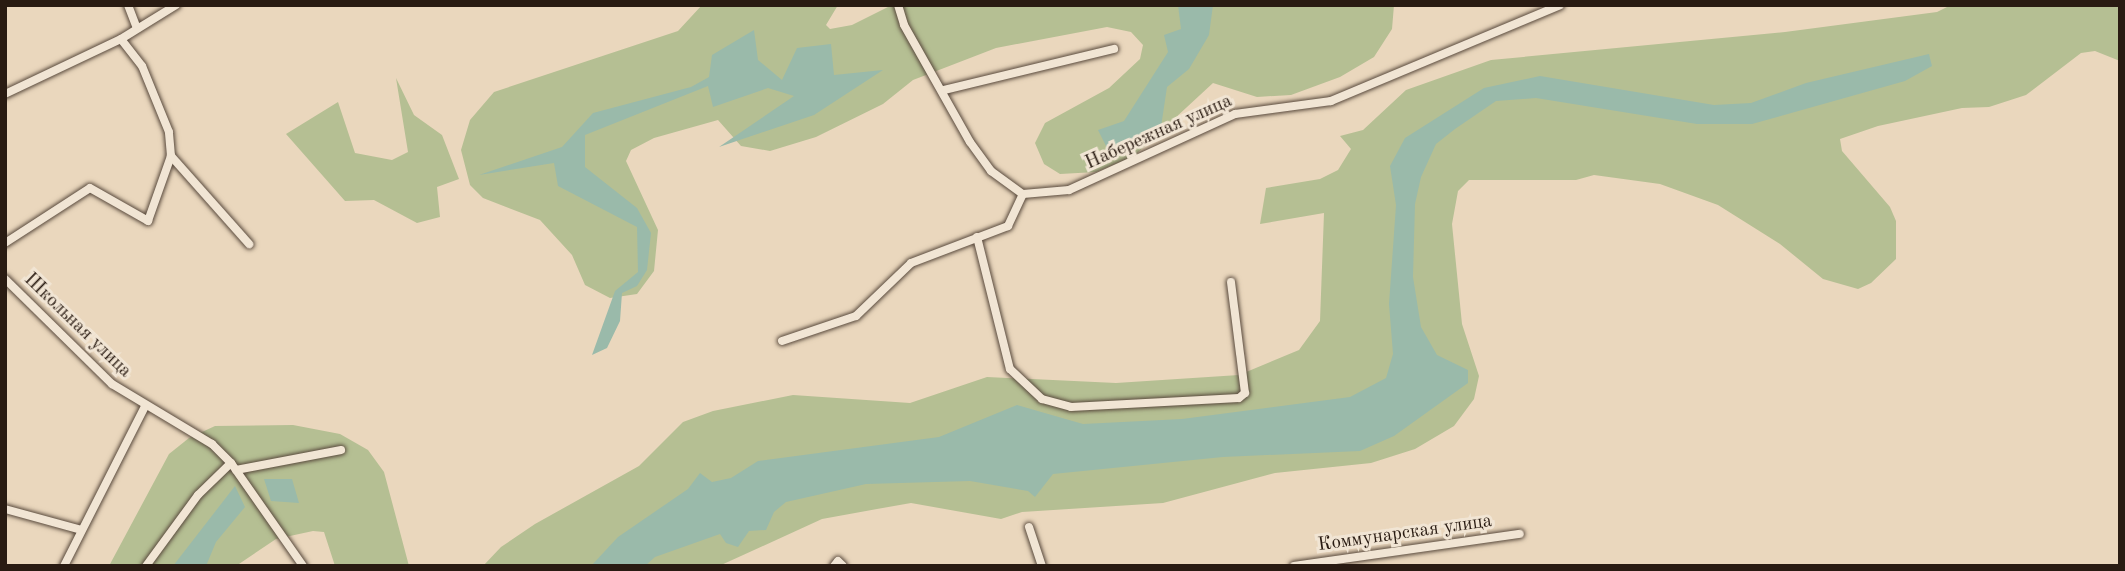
<!DOCTYPE html>
<html>
<head>
<meta charset="utf-8">
<style>
	body { margin:0 }
	#map { position:relative; width:2125px; height:571px; overflow:hidden; background:#ead7bd; font-family:"Old Standard TT",serif }
	div>[style] { position:absolute }
	[style*='--x'] { left:calc(var(--x)*1px); top:calc(var(--y)*1px); width:calc(var(--w)*1px); rotate:calc(var(--a)*1deg) }
	.green>* { inset:0; background:#b5bf93 }
	.water>* { inset:0; background:#9abaaa }
	.roads { filter:drop-shadow(0 0 2px #594a3d) drop-shadow(0 0 2px #594a3d) }
	.minor>* { height:8px; margin:-4px; padding:0 4px; transform-origin:4px; border-radius:4px; background:#f1e5d4 }
	span { translate:-50% -50%; white-space:nowrap; text-align:center; line-height:1.15; -webkit-text-stroke:6px #f1e5d4; paint-order:stroke }
	.street-label { font-size:19px; color:#291b12 }
	.frame { position:absolute; inset:0; border:7px solid #291b12; pointer-events:none }
</style>
</head>
<body>
<div id="map">
	<div class="green">
		<div style="clip-path:polygon(702px 5px,838px 5px,826px 25px,830px 29px,852px 25px,892px 5px,1394px 5px,1392px 29px,1374px 57px,1340px 77px,1291px 95px,1257px 97px,1213px 83px,1134px 156px,1096px 172px,1060px 174px,1044px 164px,1035px 143px,1045px 123px,1109px 88px,1140px 59px,1143px 45px,1131px 32px,1107px 27px,996px 48px,913px 80px,883px 104px,816px 137px,770px 151px,741px 146px,718px 120px,654px 138px,631px 150px,626px 161px,658px 230px,654px 271px,637px 294px,610px 298px,585px 285px,572px 255px,540px 220px,483px 198px,470px 185px,461px 150px,470px 120px,494px 92px,678px 31px)"></div>
		<div style="clip-path:polygon(1951px 5px,2120px 5px,2120px 61px,2095px 51px,2081px 53px,2026px 95px,1989px 107px,1962px 108px,1878px 126px,1840px 139px,1842px 151px,1890px 207px,1896px 221px,1896px 259px,1871px 283px,1858px 289px,1823px 279px,1780px 244px,1718px 205px,1660px 184px,1594px 175px,1576px 180px,1469px 180px,1458px 191px,1452px 224px,1462px 324px,1479px 376px,1474px 399px,1454px 426px,1415px 449px,1371px 463px,1275px 473px,1163px 503px,1022px 512px,1001px 519px,911px 503px,877px 509px,822px 519px,719px 566px,483px 566px,501px 547px,535px 524px,639px 466px,683px 422px,713px 411px,793px 395px,910px 403px,987px 377px,1116px 383px,1239px 375px,1299px 350px,1320px 321px,1324px 213px,1260px 224px,1266px 188px,1320px 179px,1338px 170px,1351px 149px,1340px 136px,1363px 130px,1406px 90px,1491px 60px,1785px 32px,1937px 12px)"></div>
		<div style="clip-path:polygon(396px 78px,414px 115px,442px 135px,459px 179px,437px 187px,440px 217px,417px 223px,374px 200px,345px 201px,286px 134px,338px 102px,355px 153px,392px 160px,408px 152px)"></div>
		<div style="clip-path:polygon(293px 425px,340px 434px,368px 450px,384px 472px,409px 566px,335px 566px,324px 532px,313px 531px,276px 539px,236px 566px,109px 566px,169px 454px,189px 438px,215px 426px)"></div>
	</div>
	<div class="water">
		<div style="clip-path:polygon(1178px 5px,1213px 5px,1209px 35px,1189px 69px,1167px 87px,1161px 127px,1108px 150px,1098px 130px,1124px 121px,1168px 52px,1164px 35px,1181px 29px)"></div>
		<div style="clip-path:polygon(754px 30px,758px 60px,782px 80px,797px 48px,831px 44px,834px 75px,883px 70px,814px 115px,719px 147px,794px 96px,768px 88px,713px 107px,708px 86px,585px 135px,585px 167px,637px 208px,651px 233px,647px 270px,637px 286px,622px 293px,620px 321px,607px 348px,592px 355px,615px 291px,638px 272px,637px 227px,558px 186px,554px 163px,479px 175px,562px 147px,593px 113px,691px 87px,709px 77px,712px 55px)"></div>
		<div style="clip-path:polygon(1929px 54px,1932px 66px,1905px 81px,1752px 124px,1697px 124px,1536px 98px,1496px 101px,1455px 129px,1436px 144px,1421px 177px,1415px 204px,1413px 277px,1421px 327px,1437px 355px,1468px 370px,1468px 383px,1394px 436px,1360px 451px,1223px 457px,1053px 474px,1035px 497px,1028px 491px,970px 481px,866px 484px,786px 502px,774px 512px,766px 530px,749px 531px,738px 547px,726px 543px,720px 534px,655px 557px,645px 566px,591px 566px,618px 537px,688px 489px,700px 473px,712px 482px,731px 478px,758px 461px,939px 437px,1017px 405px,1083px 424px,1182px 419px,1350px 397px,1386px 378px,1393px 354px,1389px 304px,1396px 205px,1390px 166px,1405px 138px,1484px 88px,1540px 76px,1714px 105px,1751px 103px,1806px 83px)"></div>
		<div style="clip-path:polygon(264px 479px,292px 479px,299px 503px,271px 501px)"></div>
		<div style="clip-path:polygon(235px 486px,245px 507px,216px 542px,206px 566px,173px 566px)"></div>
	</div>
	<div class="roads">
		<div class="minor">
			<div style="--x:128;--y:5;--w:25;--a:69"></div>
			<div style="--x:898;--y:5;--w:21;--a:73"></div>
			<div style="--x:904;--y:25;--w:134;--a:60.6"></div>
			<div style="--x:970;--y:142;--w:36;--a:54"></div>
			<div style="--x:991;--y:171;--w:39;--a:36"></div>
			<div style="--x:1023;--y:194;--w:46;--a:-5"></div>
			<div style="--x:1069;--y:190;--w:183;--a:-24.6"></div>
			<div style="--x:1235;--y:114;--w:97;--a:-7.7"></div>
			<div style="--x:1331;--y:101;--w:248;--a:-22.7"></div>
			<div style="--x:944;--y:90;--w:175;--a:-13.6"></div>
			<div style="--x:5;--y:94;--w:128;--a:-25.4"></div>
			<div style="--x:121;--y:39;--w:65;--a:-31.7"></div>
			<div style="--x:171;--y:156;--w:118;--a:48.4"></div>
			<div style="--x:977;--y:237;--w:136;--a:76"></div>
			<div style="--x:1010;--y:369;--w:44;--a:43.2"></div>
			<div style="--x:1042;--y:399;--w:30;--a:15"></div>
			<div style="--x:1071;--y:407;--w:168;--a:-3.1"></div>
			<div style="--x:1239;--y:398;--w:8;--a:-40"></div>
			<div style="--x:1245;--y:393;--w:112;--a:-97.2"></div>
			<div style="--x:5;--y:243;--w:101;--a:-32.9"></div>
			<div style="--x:90;--y:188;--w:67;--a:29.6"></div>
			<div style="--x:148;--y:221;--w:69;--a:-70.5"></div>
			<div style="--x:171;--y:156;--w:24;--a:-95"></div>
			<div style="--x:169;--y:132;--w:71;--a:-112.2"></div>
			<div style="--x:142;--y:66;--w:34;--a:-128"></div>
			<div style="--x:5;--y:279;--w:150;--a:44.5"></div>
			<div style="--x:112;--y:384;--w:117;--a:31"></div>
			<div style="--x:212;--y:444;--w:27;--a:45"></div>
			<div style="--x:231;--y:463;--w:126;--a:55"></div>
			<div style="--x:782;--y:341;--w:78;--a:-18.7"></div>
			<div style="--x:856;--y:316;--w:76;--a:-43.9"></div>
			<div style="--x:911;--y:263;--w:104;--a:-20.9"></div>
			<div style="--x:1008;--y:226;--w:35;--a:-65"></div>
			<div style="--x:236;--y:470;--w:107;--a:-10.8"></div>
			<div style="--x:5;--y:509;--w:79;--a:15.4"></div>
			<div style="--x:1029;--y:527;--w:41;--a:71.6"></div>
			<div style="--x:64;--y:566;--w:179;--a:-63.1"></div>
			<div style="--x:146;--y:566;--w:88;--a:-53.8"></div>
			<div style="--x:198;--y:495;--w:46;--a:-44.1"></div>
			<div style="--x:834;--y:566;--w:6;--a:-51"></div>
			<div style="--x:838;--y:561;--w:7;--a:45"></div>
			<div style="--x:1294;--y:566;--w:228;--a:-8.1"></div>
		</div>
	</div>
	<div class="street-label">
		<span style="left:1159px;top:133px;rotate:-24deg">Набережная улица</span>
		<span style="left:77px;top:326px;rotate:44deg">Школьная улица</span>
		<span style="left:1405px;top:534px;rotate:-8deg">Коммунарская улица</span>
	</div>
	<div class="frame"></div>
</div>
</body>
</html>
